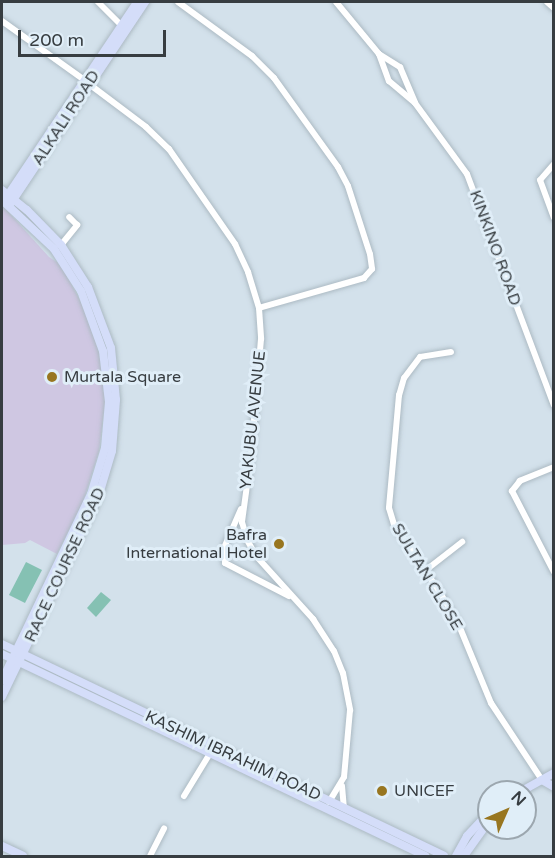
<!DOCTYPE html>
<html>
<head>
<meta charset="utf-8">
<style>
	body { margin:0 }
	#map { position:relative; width:555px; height:858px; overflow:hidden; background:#d3e1eb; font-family:"Varela Round",sans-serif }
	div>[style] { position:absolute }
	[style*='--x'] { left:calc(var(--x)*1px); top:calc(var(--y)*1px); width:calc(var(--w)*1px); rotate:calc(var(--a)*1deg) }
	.green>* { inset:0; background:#cfc7e2 }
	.water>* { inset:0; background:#85c1b3 }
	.roads { filter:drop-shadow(0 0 2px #acbac3) drop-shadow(0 0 2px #acbac3) }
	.street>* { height:6px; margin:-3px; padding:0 3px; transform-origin:3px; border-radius:3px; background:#fff }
	.secondary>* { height:8px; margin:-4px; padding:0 4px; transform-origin:4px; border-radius:4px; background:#d4ddf9 }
	.dots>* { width:16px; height:16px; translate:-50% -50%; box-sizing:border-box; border:3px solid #e0eef8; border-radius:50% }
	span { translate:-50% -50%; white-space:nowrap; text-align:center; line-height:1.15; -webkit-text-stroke:6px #e0eef8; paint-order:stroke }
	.street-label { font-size:16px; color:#373d41 }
	.poi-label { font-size:16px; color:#373d41 }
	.left { translate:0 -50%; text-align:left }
	.right { translate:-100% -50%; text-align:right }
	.frame { position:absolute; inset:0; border:3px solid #373d41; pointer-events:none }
	.north { position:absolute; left:477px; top:780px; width:60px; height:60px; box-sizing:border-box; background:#e0eef8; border:2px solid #9ca7af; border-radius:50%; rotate:45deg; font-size:16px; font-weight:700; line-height:24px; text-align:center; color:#373d41 }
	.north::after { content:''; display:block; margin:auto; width:21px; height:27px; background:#987620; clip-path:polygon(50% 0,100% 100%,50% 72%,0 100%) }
	.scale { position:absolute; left:18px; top:30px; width:148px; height:27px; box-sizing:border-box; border:3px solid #373d41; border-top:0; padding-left:8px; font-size:18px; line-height:21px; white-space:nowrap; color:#373d41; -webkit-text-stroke:4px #e0eef8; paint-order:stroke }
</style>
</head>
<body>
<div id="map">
	<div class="green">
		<div style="clip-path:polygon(2px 205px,49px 257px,61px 265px,84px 308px,99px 352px,105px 402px,99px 451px,83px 502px,57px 554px,30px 540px,25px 543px,2px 545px)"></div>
	</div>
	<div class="water">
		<div style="clip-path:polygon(26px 562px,42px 570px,25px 603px,9px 595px)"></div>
		<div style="clip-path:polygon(101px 592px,111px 600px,96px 617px,87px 608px)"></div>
	</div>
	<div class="roads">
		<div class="street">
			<div style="--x:98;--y:2;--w:35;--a:45"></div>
			<div style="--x:178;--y:2;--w:92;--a:36.1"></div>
			<div style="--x:252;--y:56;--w:31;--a:45"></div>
			<div style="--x:274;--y:78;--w:110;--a:54.3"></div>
			<div style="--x:338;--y:167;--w:21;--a:62"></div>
			<div style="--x:348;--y:186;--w:71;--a:72.1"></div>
			<div style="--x:370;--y:254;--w:15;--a:82"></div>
			<div style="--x:372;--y:269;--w:12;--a:132"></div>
			<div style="--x:364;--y:278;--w:109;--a:164.1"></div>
			<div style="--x:336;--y:2;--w:67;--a:50.4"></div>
			<div style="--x:379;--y:54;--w:29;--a:70"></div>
			<div style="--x:389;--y:81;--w:34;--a:40"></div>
			<div style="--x:415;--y:103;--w:88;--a:53.8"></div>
			<div style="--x:467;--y:174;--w:247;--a:69.4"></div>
			<div style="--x:547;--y:2;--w:9;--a:41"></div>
			<div style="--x:2;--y:21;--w:100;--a:35.6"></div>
			<div style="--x:379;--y:54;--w:25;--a:32"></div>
			<div style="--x:400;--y:67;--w:38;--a:67"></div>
			<div style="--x:89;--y:84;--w:71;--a:37"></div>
			<div style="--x:146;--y:127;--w:32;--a:44"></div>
			<div style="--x:169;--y:149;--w:116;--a:55.2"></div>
			<div style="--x:235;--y:244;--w:31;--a:65"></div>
			<div style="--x:248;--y:272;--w:38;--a:73"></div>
			<div style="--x:259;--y:308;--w:31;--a:86"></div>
			<div style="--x:261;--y:339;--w:117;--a:94.9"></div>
			<div style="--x:251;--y:456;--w:67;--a:97.8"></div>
			<div style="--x:242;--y:522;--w:19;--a:74"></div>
			<div style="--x:247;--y:540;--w:20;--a:60"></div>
			<div style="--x:257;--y:557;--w:84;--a:47.9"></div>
			<div style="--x:313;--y:619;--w:38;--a:57"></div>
			<div style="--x:334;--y:651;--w:24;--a:68"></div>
			<div style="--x:343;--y:673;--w:38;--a:79"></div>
			<div style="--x:350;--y:710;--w:67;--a:95.1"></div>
			<div style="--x:344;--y:777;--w:29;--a:121"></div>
			<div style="--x:554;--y:164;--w:21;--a:131"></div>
			<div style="--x:540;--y:180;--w:40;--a:69.8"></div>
			<div style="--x:61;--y:245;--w:26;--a:-51"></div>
			<div style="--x:77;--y:225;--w:11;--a:-135"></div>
			<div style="--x:451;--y:352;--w:31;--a:171"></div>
			<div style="--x:420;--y:357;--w:26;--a:127"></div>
			<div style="--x:404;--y:378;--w:18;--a:106"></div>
			<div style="--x:399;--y:395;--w:113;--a:95.1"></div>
			<div style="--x:389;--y:508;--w:17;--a:73"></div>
			<div style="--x:394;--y:524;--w:81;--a:56.1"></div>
			<div style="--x:439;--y:591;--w:37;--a:59"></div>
			<div style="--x:458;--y:623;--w:87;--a:67.6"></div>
			<div style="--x:491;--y:703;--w:92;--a:56.5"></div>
			<div style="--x:554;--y:467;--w:37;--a:158"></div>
			<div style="--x:520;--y:481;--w:13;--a:129"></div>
			<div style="--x:512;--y:491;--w:91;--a:62.6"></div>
			<div style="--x:241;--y:509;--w:43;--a:113.6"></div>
			<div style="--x:224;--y:548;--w:15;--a:86"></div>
			<div style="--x:225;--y:563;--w:72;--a:27.3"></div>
			<div style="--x:426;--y:570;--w:46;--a:-37.9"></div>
			<div style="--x:342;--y:786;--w:22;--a:85"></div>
			<div style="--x:184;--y:796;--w:48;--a:-58.6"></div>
			<div style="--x:150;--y:856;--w:31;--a:-63"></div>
		</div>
		<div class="secondary">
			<div style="--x:2;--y:190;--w:32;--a:39"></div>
			<div style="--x:27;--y:210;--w:49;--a:45.8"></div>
			<div style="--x:61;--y:245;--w:50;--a:57.3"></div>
			<div style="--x:88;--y:287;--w:65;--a:69.3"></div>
			<div style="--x:111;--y:348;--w:52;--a:84.5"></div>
			<div style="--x:116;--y:400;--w:51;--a:94.5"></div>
			<div style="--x:112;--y:451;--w:49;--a:106.6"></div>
			<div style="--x:98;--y:498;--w:221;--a:115.8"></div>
			<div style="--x:6;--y:198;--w:236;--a:-56.2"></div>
			<div style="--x:2;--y:200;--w:71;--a:43.3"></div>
			<div style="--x:54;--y:249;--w:50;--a:57.3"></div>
			<div style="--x:81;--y:291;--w:64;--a:69.9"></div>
			<div style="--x:103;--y:351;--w:51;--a:83.3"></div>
			<div style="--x:109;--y:402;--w:46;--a:95"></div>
			<div style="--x:105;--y:448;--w:48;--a:106.9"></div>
			<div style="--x:91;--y:494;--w:207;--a:115.5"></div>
			<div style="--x:11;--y:203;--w:242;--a:-56.3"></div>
			<div style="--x:2;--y:644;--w:490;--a:25.6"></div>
			<div style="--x:2;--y:654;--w:469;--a:25.5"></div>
			<div style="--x:542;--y:780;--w:14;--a:30"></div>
			<div style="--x:520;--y:792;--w:39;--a:-29"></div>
			<div style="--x:2;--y:846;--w:23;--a:25"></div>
			<div style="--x:456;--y:856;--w:23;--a:-61"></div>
			<div style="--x:467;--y:836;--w:33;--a:-47"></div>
			<div style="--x:464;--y:856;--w:43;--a:-54.5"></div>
		</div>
	</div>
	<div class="dots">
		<div style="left:52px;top:377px;background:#987620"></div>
		<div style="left:279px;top:544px;background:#987620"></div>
		<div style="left:382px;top:791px;background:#987620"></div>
	</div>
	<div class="street-label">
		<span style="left:66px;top:118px;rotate:-57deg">ALKALI ROAD</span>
		<span style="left:495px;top:248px;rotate:70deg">KINKINO ROAD</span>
		<span style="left:253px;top:420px;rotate:-84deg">YAKUBU AVENUE</span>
		<span style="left:65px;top:565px;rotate:-65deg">RACE COURSE ROAD</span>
		<span style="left:427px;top:577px;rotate:59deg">SULTAN CLOSE</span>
		<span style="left:233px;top:756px;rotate:25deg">KASHIM IBRAHIM ROAD</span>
	</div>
	<div class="poi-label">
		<span class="left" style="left:64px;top:377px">Murtala Square</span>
		<span class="right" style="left:267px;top:544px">Bafra<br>International Hotel</span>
		<span class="left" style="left:394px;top:791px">UNICEF</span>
	</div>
	<div class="frame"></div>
	<div class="north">N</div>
	<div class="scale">200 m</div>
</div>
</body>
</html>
